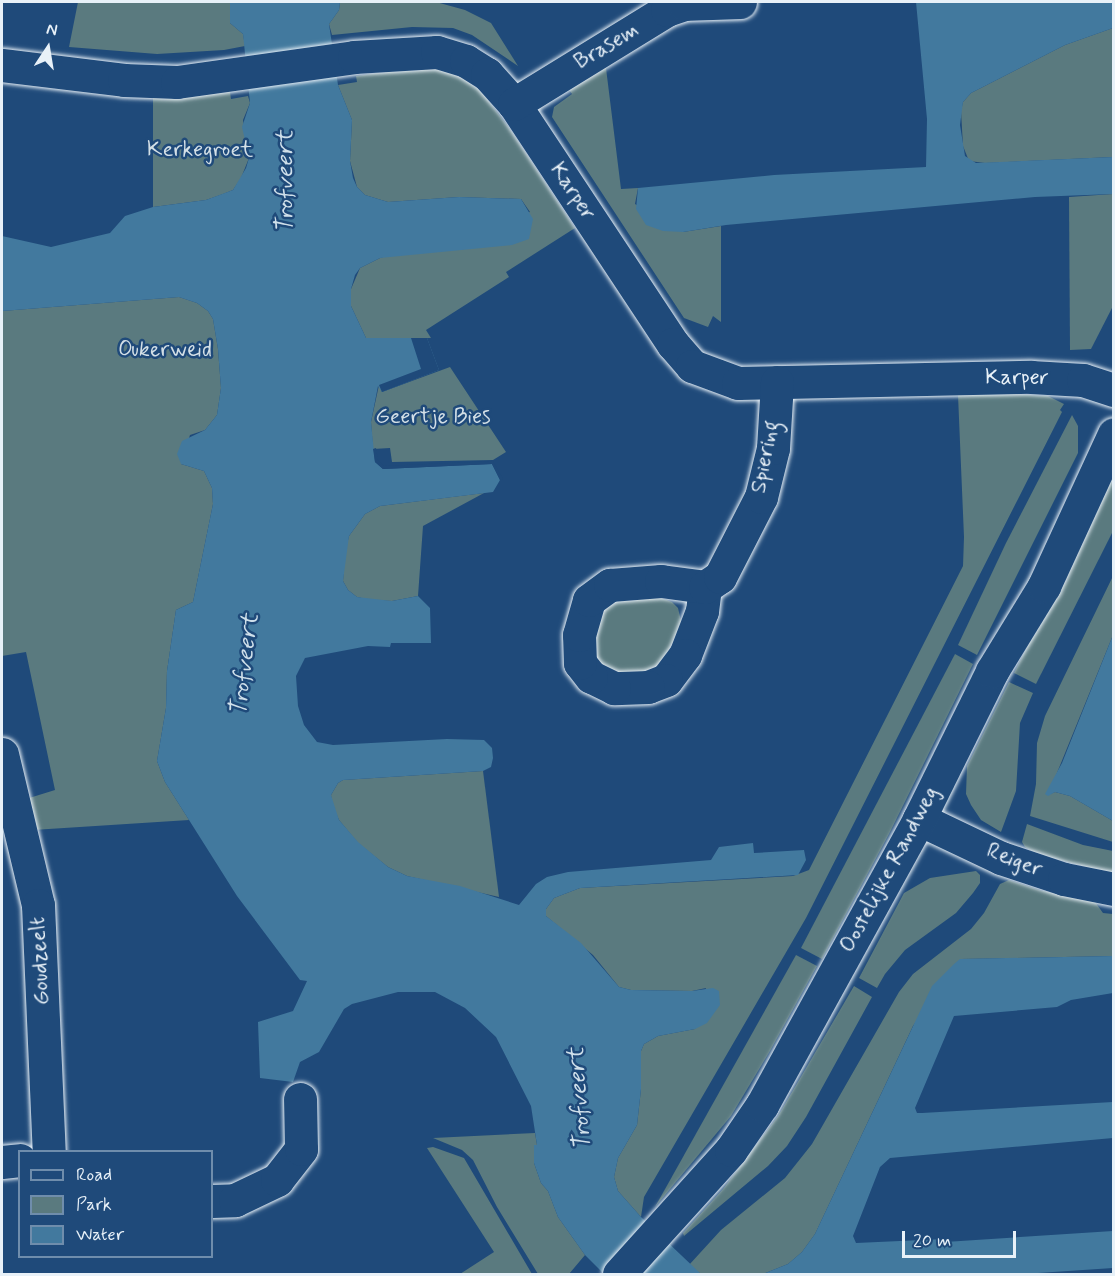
<!DOCTYPE html>
<html>
<head>
<meta charset="utf-8">
<style>
	body { margin:0 }
	#map { position:relative; width:1115px; height:1276px; overflow:hidden; background:#1f4a7a; font-family:Mynerve,sans-serif }
	div>[style] { position:absolute }
	[style*='--x'] { left:calc(var(--x)*1px); top:calc(var(--y)*1px); width:calc(var(--w)*1px); rotate:calc(var(--a)*1deg) }
	.green>* { inset:0; background:#5a7a7f }
	.water>* { inset:0; background:#42799e }
	.pier>* { inset:0; background:#1f4a7a }
	.roads { filter:drop-shadow(0 0 2px #e8f1f8) drop-shadow(0 0 2px #e8f1f8) }
	.minor>* { height:33px; margin:-16.5px; padding:0 16.5px; transform-origin:16.5px; border-radius:16.5px; background:#1f4a7a }
	.tertiary>* { height:33px; margin:-16.5px; padding:0 16.5px; transform-origin:16.5px; border-radius:16.5px; background:#1f4a7a }
	span { translate:-50% -50%; white-space:nowrap; text-align:center; line-height:1.15; -webkit-text-stroke:5px #1f4a7a; paint-order:stroke }
	.street-label { font-size:22px; color:#e8f1f8 }
	.park-label { font-size:22px; color:#d3dfe6 }
	.water-label { font-size:24px; color:#cfdfea; font-style:italic }
	.frame { position:absolute; inset:0; border:3px solid #e8f1f8; pointer-events:none }
	.legend { position:absolute; left:18px; top:1150px; width:195px; height:108px; box-sizing:border-box; background:#1f4a7a; border:2px solid #6f8dac; margin:0; padding:8px 10px; list-style:none; font-size:18px; color:#e8f1f8 }
	.legend li { display:flex; align-items:center; gap:12px; height:30px }
	.legend b { width:30px; border:2px solid #6f8dac }
	.north { position:absolute; left:18px; top:18px; width:60px; height:60px; -webkit-text-stroke:4px #1f4a7a; paint-order:stroke; rotate:12deg; font-size:16px; font-weight:700; line-height:24px; text-align:center; color:#e8f1f8 }
	.north::after { content:''; display:block; margin:auto; width:21px; height:27px; background:#e8f1f8; clip-path:polygon(50% 0,100% 100%,50% 72%,0 100%) }
	.scale { position:absolute; left:902px; top:1231px; width:114px; height:27px; box-sizing:border-box; border:3px solid #e8f1f8; border-top:0; padding-left:8px; font-size:18px; line-height:21px; white-space:nowrap; color:#e8f1f8; -webkit-text-stroke:4px #1f4a7a; paint-order:stroke }
</style>
</head>
<body>
<div id="map">
	<div class="green">
		<div style="clip-path:polygon(78px 2px,230px 2px,230px 23px,243px 34px,245px 46px,224px 50px,157px 54px,69px 47px)"></div>
		<div style="clip-path:polygon(340px 2px,436px 2px,465px 10px,491px 23px,518px 66px,472px 35px,453px 28px,412px 27px,332px 35px,329px 24px,339px 10px)"></div>
		<div style="clip-path:polygon(1113px 28px,1113px 157px,985px 163px,969px 161px,963px 146px,961px 111px,963px 102px,971px 93px,1065px 45px)"></div>
		<div style="clip-path:polygon(605px 60px,621px 189px,638px 188px,635px 204px,683px 232px,721px 226px,721px 322px,713px 316px,708px 327px,684px 318px,552px 117px,554px 107px,572px 94px,566px 85px)"></div>
		<div style="clip-path:polygon(422px 67px,440px 68px,464px 79px,481px 91px,512px 132px,575px 228px,506px 272px,509px 277px,426px 330px,431px 338px,366px 338px,351px 306px,351px 289px,360px 268px,380px 258px,530px 212px,521px 199px,459px 197px,388px 202px,365px 195px,357px 187px,350px 161px,352px 120px,338px 85px,357px 82px,356px 76px)"></div>
		<div style="clip-path:polygon(230px 92px,231px 99px,248px 96px,250px 103px,243px 120px,249px 158px,241px 178px,233px 190px,223px 194px,206px 200px,153px 207px,153px 98px)"></div>
		<div style="clip-path:polygon(1113px 194px,1113px 306px,1091px 349px,1070px 350px,1069px 197px)"></div>
		<div style="clip-path:polygon(179px 297px,197px 303px,208px 311px,213px 319px,218px 349px,221px 388px,217px 415px,205px 430px,190px 435px,181px 464px,204px 471px,212px 488px,213px 504px,193px 602px,176px 610px,167px 671px,166px 708px,157px 761px,165px 782px,189px 820px,33px 830px,26px 799px,55px 790px,26px 652px,2px 656px,2px 311px)"></div>
		<div style="clip-path:polygon(450px 367px,506px 452px,493px 460px,392px 462px,390px 448px,373px 449px,371px 422px,379px 385px,382px 392px)"></div>
		<div style="clip-path:polygon(1013px 394px,1048px 396px,1064px 404px,1060px 410px,1062px 412px,806px 918px,644px 1197px,641px 1217px,618px 1191px,614px 1177px,618px 1158px,637px 1125px,641px 1089px,641px 1051px,644px 1044px,658px 1036px,695px 1029px,706px 988px,692px 991px,631px 990px,619px 987px,593px 955px,546px 916px,546px 909px,554px 898px,580px 888px,793px 876px,809px 870px,963px 566px,964px 537px,958px 395px)"></div>
		<div style="clip-path:polygon(1072px 415px,1078px 426px,1078px 453px,977px 655px,958px 645px,1006px 543px)"></div>
		<div style="clip-path:polygon(1113px 475px,1113px 531px,1036px 684px,1014px 673px)"></div>
		<div style="clip-path:polygon(484px 493px,423px 526px,418px 596px,392px 601px,371px 600px,357px 597px,348px 590px,343px 581px,345px 553px,349px 536px,365px 514px,380px 506px)"></div>
		<div style="clip-path:polygon(1113px 576px,1113px 635px,1048px 795px,1055px 792px,1070px 796px,1113px 821px,1113px 842px,1030px 816px,1036px 784px,1037px 743px,1045px 716px)"></div>
		<div style="clip-path:polygon(658px 597px,672px 602px,678px 608px,681px 621px,680px 628px,664px 660px,655px 669px,640px 673px,612px 674px,595px 661px,593px 623px,606px 602px)"></div>
		<div style="clip-path:polygon(955px 654px,973px 664px,889px 834px,822px 959px,801px 948px)"></div>
		<div style="clip-path:polygon(1009px 682px,1033px 693px,1020px 723px,1016px 791px,1001px 832px,981px 820px,971px 805px,966px 794px,967px 766px)"></div>
		<div style="clip-path:polygon(483px 771px,499px 897px,407px 876px,388px 867px,358px 843px,339px 820px,332px 804px,331px 795px,338px 783px,343px 780px)"></div>
		<div style="clip-path:polygon(1027px 824px,1083px 845px,1113px 851px,1113px 874px,1037px 854px,1025px 847px,1022px 842px)"></div>
		<div style="clip-path:polygon(976px 871px,980px 875px,980px 883px,973px 893px,956px 913px,905px 950px,885px 974px,877px 988px,859px 978px,904px 893px,930px 878px)"></div>
		<div style="clip-path:polygon(1009px 880px,1039px 890px,1095px 902px,1103px 913px,1113px 914px,1113px 956px,961px 959px,913px 1026px,815px 1234px,802px 1252px,788px 1264px,763px 1274px,701px 1274px,689px 1265px,721px 1230px,785px 1178px,812px 1144px,899px 992px,913px 974px,971px 929px,984px 913px,1000px 884px)"></div>
		<div style="clip-path:polygon(796px 955px,817px 966px,770px 1051px,731px 1116px,655px 1207px)"></div>
		<div style="clip-path:polygon(854px 986px,872px 997px,806px 1117px,787px 1146px,768px 1166px,684px 1236px,683px 1233px,723px 1189px,778px 1116px)"></div>
		<div style="clip-path:polygon(535px 1133px,537px 1145px,534px 1163px,541px 1183px,548px 1191px,558px 1217px,585px 1255px,569px 1274px,538px 1274px,497px 1207px,473px 1160px,462px 1150px,433px 1138px)"></div>
		<div style="clip-path:polygon(433px 1147px,464px 1158px,532px 1274px,460px 1274px,494px 1252px,427px 1148px)"></div>
	</div>
	<div class="water">
		<div style="clip-path:polygon(230px 2px,340px 2px,339px 10px,329px 24px,338px 85px,352px 120px,350px 161px,353px 178px,357px 187px,365px 195px,388px 202px,459px 197px,521px 199px,533px 219px,529px 239px,512px 245px,380px 258px,360px 268px,355px 275px,351px 289px,351px 306px,366px 338px,427px 338px,439px 370px,382px 392px,378px 386px,371px 422px,375px 462px,383px 469px,492px 464px,500px 480px,493px 492px,380px 506px,365px 514px,349px 536px,343px 581px,348px 590px,357px 597px,392px 601px,418px 596px,430px 608px,431px 643px,391px 643px,390px 647px,368px 646px,305px 658px,296px 676px,298px 706px,304px 725px,317px 742px,333px 745px,447px 739px,484px 740px,492px 748px,493px 758px,491px 767px,483px 771px,343px 780px,338px 783px,331px 795px,339px 820px,358px 842px,388px 867px,407px 876px,460px 886px,519px 905px,536px 884px,547px 877px,568px 872px,711px 860px,719px 847px,753px 843px,754px 853px,804px 850px,806px 860px,798px 875px,580px 888px,554px 898px,546px 909px,546px 916px,581px 943px,619px 987px,631px 990px,692px 991px,713px 988px,719px 991px,720px 1005px,707px 1023px,695px 1029px,658px 1036px,644px 1044px,641px 1051px,641px 1089px,637px 1125px,618px 1158px,614px 1177px,618px 1191px,641px 1217px,701px 1274px,604px 1274px,585px 1255px,558px 1217px,548px 1191px,541px 1183px,534px 1163px,534px 1145px,537px 1145px,531px 1106px,496px 1037px,465px 1008px,435px 992px,398px 992px,352px 1004px,344px 1009px,319px 1052px,300px 1062px,293px 1082px,260px 1078px,258px 1022px,293px 1011px,307px 981px,300px 980px,237px 896px,165px 782px,157px 761px,166px 708px,167px 671px,176px 610px,193px 602px,213px 504px,212px 488px,204px 471px,181px 464px,177px 454px,182px 441px,205px 430px,217px 415px,221px 388px,218px 349px,213px 319px,208px 311px,197px 303px,179px 297px,2px 311px,2px 236px,51px 247px,110px 233px,125px 216px,153px 207px,206px 200px,233px 190px,246px 168px,249px 158px,242px 127px,250px 103px,243px 34px,230px 23px)"></div>
		<div style="clip-path:polygon(916px 2px,1113px 2px,1113px 28px,1065px 45px,971px 93px,963px 102px,960px 125px,965px 156px,976px 163px,1113px 157px,1113px 194px,1035px 197px,726px 225px,683px 232px,663px 231px,646px 225px,636px 209px,638px 188px,774px 175px,926px 167px,927px 119px)"></div>
		<div style="clip-path:polygon(1113px 635px,1114px 821px,1113px 821px,1070px 796px,1055px 792px,1048px 796px,1045px 794px,1062px 763px)"></div>
		<div style="clip-path:polygon(1113px 956px,1113px 993px,1071px 1000px,1057px 1007px,954px 1016px,915px 1108px,917px 1113px,922px 1113px,1113px 1102px,1113px 1138px,890px 1158px,880px 1167px,853px 1236px,856px 1243px,944px 1239px,945px 1242px,1113px 1231px,1113px 1268px,1023px 1274px,763px 1274px,788px 1264px,802px 1252px,815px 1234px,932px 986px,954px 964px,960px 959px)"></div>
	</div>
	<div class="pier">
		<div style="clip-path:polygon(411px 338px,427px 338px,439px 370px,382px 392px,379px 385px,421px 369px)"></div>
		<div style="clip-path:polygon(376px 448px,378px 460px,384px 466px,493px 461px,503px 479px,500px 480px,492px 464px,383px 469px,375px 462px,373px 449px)"></div>
	</div>
	<div class="roads">
		<div class="minor">
			<div style="--x:2;--y:65;--w:123;--a:7"></div>
			<div style="--x:124;--y:80;--w:53;--a:2.2"></div>
			<div style="--x:177;--y:82;--w:179;--a:-8"></div>
			<div style="--x:354;--y:57;--w:83;--a:-3.4"></div>
			<div style="--x:437;--y:52;--w:30;--a:17"></div>
			<div style="--x:466;--y:61;--w:25;--a:32"></div>
			<div style="--x:487;--y:74;--w:40;--a:48"></div>
			<div style="--x:514;--y:104;--w:288;--a:56.5"></div>
			<div style="--x:673;--y:344;--w:29;--a:49"></div>
			<div style="--x:692;--y:366;--w:49;--a:20.3"></div>
			<div style="--x:738;--y:383;--w:293;--a:-1.2"></div>
			<div style="--x:1031;--y:377;--w:52;--a:3.3"></div>
			<div style="--x:1083;--y:380;--w:33;--a:18"></div>
			<div style="--x:514;--y:104;--w:180;--a:-31.6"></div>
			<div style="--x:667;--y:10;--w:18;--a:-19"></div>
			<div style="--x:684;--y:4;--w:56;--a:-2"></div>
			<div style="--x:705;--y:587;--w:24;--a:97"></div>
			<div style="--x:702;--y:611;--w:47;--a:111.1"></div>
			<div style="--x:685;--y:655;--w:31;--a:127"></div>
			<div style="--x:666;--y:680;--w:19;--a:159"></div>
			<div style="--x:648;--y:687;--w:34;--a:178"></div>
			<div style="--x:614;--y:688;--w:25;--a:-154"></div>
			<div style="--x:591;--y:677;--w:18;--a:-128"></div>
			<div style="--x:580;--y:663;--w:28;--a:-92"></div>
			<div style="--x:579;--y:635;--w:36;--a:-74"></div>
			<div style="--x:589;--y:600;--w:26;--a:-36"></div>
			<div style="--x:610;--y:585;--w:51;--a:-4.5"></div>
			<div style="--x:661;--y:581;--w:44;--a:7.8"></div>
			<div style="--x:705;--y:587;--w:18;--a:-34"></div>
			<div style="--x:720;--y:577;--w:90;--a:-62.9"></div>
			<div style="--x:761;--y:497;--w:50;--a:-76.2"></div>
			<div style="--x:773;--y:448;--w:66;--a:-86.5"></div>
			<div style="--x:2;--y:754;--w:155;--a:76.6"></div>
			<div style="--x:38;--y:905;--w:247;--a:87.5"></div>
			<div style="--x:919;--y:819;--w:91;--a:25.4"></div>
			<div style="--x:1001;--y:858;--w:66;--a:18.4"></div>
			<div style="--x:1064;--y:879;--w:51;--a:11.3"></div>
			<div style="--x:2;--y:1162;--w:18;--a:-6"></div>
			<div style="--x:212;--y:1201;--w:23;--a:-2"></div>
			<div style="--x:235;--y:1200;--w:47;--a:-25.5"></div>
			<div style="--x:277;--y:1180;--w:39;--a:-52"></div>
			<div style="--x:301;--y:1149;--w:50;--a:-91.1"></div>
		</div>
		<div class="tertiary">
			<div style="--x:619;--y:1274;--w:167;--a:-47.9"></div>
			<div style="--x:731;--y:1150;--w:55;--a:-55.4"></div>
			<div style="--x:762;--y:1105;--w:326;--a:-61.2"></div>
			<div style="--x:919;--y:819;--w:165;--a:-63.7"></div>
			<div style="--x:992;--y:671;--w:100;--a:-58.5"></div>
			<div style="--x:1044;--y:586;--w:167;--a:-65.3"></div>
		</div>
	</div>
	<div class="street-label">
		<span style="left:607px;top:47px;rotate:-31deg">Brasem</span>
		<span style="left:572px;top:192px;rotate:56deg">Karper</span>
		<span style="left:1017px;top:379px">Karper</span>
		<span style="left:766px;top:457px;rotate:-79deg">Spiering</span>
		<span style="left:1014px;top:861px;rotate:21deg">Reiger</span>
		<span style="left:890px;top:870px;rotate:-62deg">Oostelijke Randweg</span>
		<span style="left:41px;top:961px;rotate:-93deg">Goudzeelt</span>
	</div>
	<div class="park-label">
		<span style="left:200px;top:151px">Kerkegroet</span>
		<span style="left:165px;top:351px">Oukerweid</span>
		<span style="left:433px;top:418px">Geertje Bies</span>
	</div>
	<div class="water-label">
		<span style="left:286px;top:182px;rotate:-90deg">Trofveert</span>
		<span style="left:245px;top:665px;rotate:-83deg">Trofveert</span>
		<span style="left:580px;top:1099px;rotate:-94deg">Trofveert</span>
	</div>
	<div class="frame"></div>
	<ul class="legend">
	<li><b style="height:8px;background:#1f4a7a"></b>Road</li>
	<li><b style="height:16px;background:#5a7a7f"></b>Park</li>
	<li><b style="height:16px;background:#42799e"></b>Water</li>
	</ul>
	<div class="north">N</div>
	<div class="scale">20 m</div>
</div>
</body>
</html>
